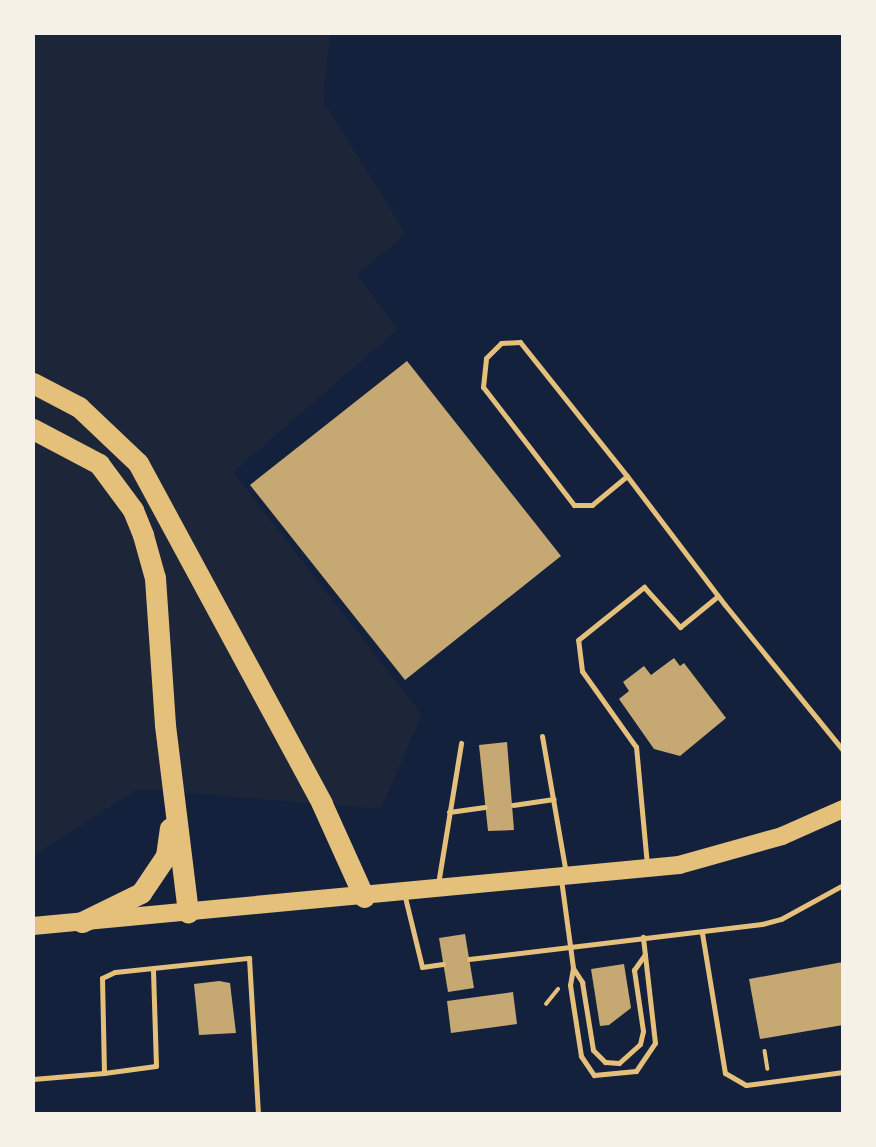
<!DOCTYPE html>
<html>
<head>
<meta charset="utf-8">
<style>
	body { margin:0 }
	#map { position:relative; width:876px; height:1147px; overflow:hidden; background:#14213d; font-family:"Fira Sans Condensed",sans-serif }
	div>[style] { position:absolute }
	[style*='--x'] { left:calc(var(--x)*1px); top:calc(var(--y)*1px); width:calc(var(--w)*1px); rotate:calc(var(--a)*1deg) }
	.green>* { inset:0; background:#1d2539 }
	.building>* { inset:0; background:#c6a872 }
	.path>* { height:3.5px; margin:-1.75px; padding:0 1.75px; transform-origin:1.75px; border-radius:1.75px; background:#e5c07b }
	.service>* { height:5px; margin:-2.5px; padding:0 2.5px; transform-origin:2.5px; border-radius:2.5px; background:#e5c07b }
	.primary>* { height:18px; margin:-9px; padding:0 9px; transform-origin:9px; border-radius:9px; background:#e5c07b }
	.motorway>* { height:21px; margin:-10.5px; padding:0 10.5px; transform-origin:10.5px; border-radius:10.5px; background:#e5c07b }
	span { translate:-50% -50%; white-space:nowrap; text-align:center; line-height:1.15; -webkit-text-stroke:5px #f6f1e7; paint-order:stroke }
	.frame { position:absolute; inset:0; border:35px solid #f6f1e7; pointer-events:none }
</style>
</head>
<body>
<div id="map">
	<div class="green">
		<div style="clip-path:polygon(33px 33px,330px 33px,323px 101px,406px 234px,357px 275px,398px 329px,233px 472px,422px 715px,381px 809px,138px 789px,33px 856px)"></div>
	</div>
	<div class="building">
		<div style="clip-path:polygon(407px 361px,561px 556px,405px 680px,250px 485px)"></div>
		<div style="clip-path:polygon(674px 658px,680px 666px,684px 663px,726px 718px,680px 756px,654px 749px,619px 699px,629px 691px,623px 682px,644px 666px,651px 675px)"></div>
		<div style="clip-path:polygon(507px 742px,514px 830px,488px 831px,479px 745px)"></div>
		<div style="clip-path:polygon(465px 934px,474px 988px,448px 992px,439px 938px)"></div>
		<div style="clip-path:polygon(843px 962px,843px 1025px,760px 1039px,749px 979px)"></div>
		<div style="clip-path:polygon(624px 964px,631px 1008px,609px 1025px,600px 1026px,591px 969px)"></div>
		<div style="clip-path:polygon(219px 981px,230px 983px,236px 1033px,199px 1035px,194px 984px)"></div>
		<div style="clip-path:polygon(513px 992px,517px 1024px,451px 1033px,447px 1001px)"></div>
	</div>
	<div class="path">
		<div style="--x:546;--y:1004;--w:19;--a:-51"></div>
		<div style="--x:765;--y:1051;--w:18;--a:81"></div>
	</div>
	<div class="service">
		<div style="--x:627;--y:476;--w:45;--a:140.4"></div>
		<div style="--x:592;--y:505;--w:18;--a:180"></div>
		<div style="--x:574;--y:505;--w:149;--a:-127.6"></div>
		<div style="--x:483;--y:387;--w:29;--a:-84"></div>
		<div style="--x:486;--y:358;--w:21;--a:-45"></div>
		<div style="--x:501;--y:343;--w:19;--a:-3"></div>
		<div style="--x:520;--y:342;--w:171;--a:51.4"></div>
		<div style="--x:627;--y:476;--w:162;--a:52.8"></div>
		<div style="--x:725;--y:605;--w:187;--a:50.9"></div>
		<div style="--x:542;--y:736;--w:140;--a:80.1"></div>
		<div style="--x:513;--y:805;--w:41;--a:-8.3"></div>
		<div style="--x:449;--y:812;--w:36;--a:-8"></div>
		<div style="--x:647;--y:865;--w:119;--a:-95.3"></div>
		<div style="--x:636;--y:747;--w:93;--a:-125.4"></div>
		<div style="--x:582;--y:671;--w:31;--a:-97"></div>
		<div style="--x:578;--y:640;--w:85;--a:-38.8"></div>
		<div style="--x:644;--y:587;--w:54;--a:48"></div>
		<div style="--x:680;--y:627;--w:49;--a:-39.2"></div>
		<div style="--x:561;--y:879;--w:90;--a:82.3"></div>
		<div style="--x:573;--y:968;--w:17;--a:100"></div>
		<div style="--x:570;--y:985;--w:72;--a:81.2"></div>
		<div style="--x:581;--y:1056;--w:23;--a:56"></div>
		<div style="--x:594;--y:1075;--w:42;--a:-5.4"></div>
		<div style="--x:636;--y:1071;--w:34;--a:-56"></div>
		<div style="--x:655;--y:1043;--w:107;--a:-96.5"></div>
		<div style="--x:438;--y:884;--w:143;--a:-80.7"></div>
		<div style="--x:404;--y:893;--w:76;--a:76.3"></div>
		<div style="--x:422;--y:967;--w:21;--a:-8"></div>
		<div style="--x:702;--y:933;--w:142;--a:80.7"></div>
		<div style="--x:725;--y:1073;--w:24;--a:30"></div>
		<div style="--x:746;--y:1085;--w:98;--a:-7.6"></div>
		<div style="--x:469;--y:959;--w:295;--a:-6.8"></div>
		<div style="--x:762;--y:924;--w:20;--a:-15"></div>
		<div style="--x:781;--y:919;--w:71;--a:-28.7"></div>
		<div style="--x:573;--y:968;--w:17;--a:57"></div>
		<div style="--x:582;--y:982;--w:69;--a:80.8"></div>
		<div style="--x:593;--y:1050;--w:17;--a:45"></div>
		<div style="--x:605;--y:1062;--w:14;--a:4"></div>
		<div style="--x:619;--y:1063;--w:28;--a:-42"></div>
		<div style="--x:640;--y:1044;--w:13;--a:-77"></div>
		<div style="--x:643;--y:1031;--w:62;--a:-98.4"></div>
		<div style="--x:634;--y:970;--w:19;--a:-55"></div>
		<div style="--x:104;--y:1073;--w:52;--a:-7.7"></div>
		<div style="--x:156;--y:1066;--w:98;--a:-91.8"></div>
		<div style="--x:33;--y:1079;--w:71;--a:-4.8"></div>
		<div style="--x:104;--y:1073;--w:95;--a:-91.2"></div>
		<div style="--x:102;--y:978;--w:14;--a:-25"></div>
		<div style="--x:115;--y:972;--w:135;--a:-6"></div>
		<div style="--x:249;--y:958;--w:156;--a:86.7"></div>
	</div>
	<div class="primary">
		<div style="--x:33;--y:926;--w:649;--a:-5.39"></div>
		<div style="--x:679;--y:865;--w:107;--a:-15.7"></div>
		<div style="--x:782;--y:836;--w:67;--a:-23.9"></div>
	</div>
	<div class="motorway">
		<div style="--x:33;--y:383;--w:52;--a:27.6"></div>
		<div style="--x:79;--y:407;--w:81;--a:43.5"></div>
		<div style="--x:138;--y:463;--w:387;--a:61.6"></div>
		<div style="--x:322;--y:804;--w:102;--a:65.7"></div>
		<div style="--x:33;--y:429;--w:75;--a:27.9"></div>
		<div style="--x:99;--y:464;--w:57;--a:53.5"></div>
		<div style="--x:133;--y:510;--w:27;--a:68"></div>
		<div style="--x:143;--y:535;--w:45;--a:74.4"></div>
		<div style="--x:155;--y:578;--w:147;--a:86.1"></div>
		<div style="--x:165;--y:725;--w:189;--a:83"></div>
		<div style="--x:82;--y:922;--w:66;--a:-26.2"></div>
		<div style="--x:141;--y:893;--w:45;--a:-56"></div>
		<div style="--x:166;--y:856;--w:28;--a:-82"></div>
	</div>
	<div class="frame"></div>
</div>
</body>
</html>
